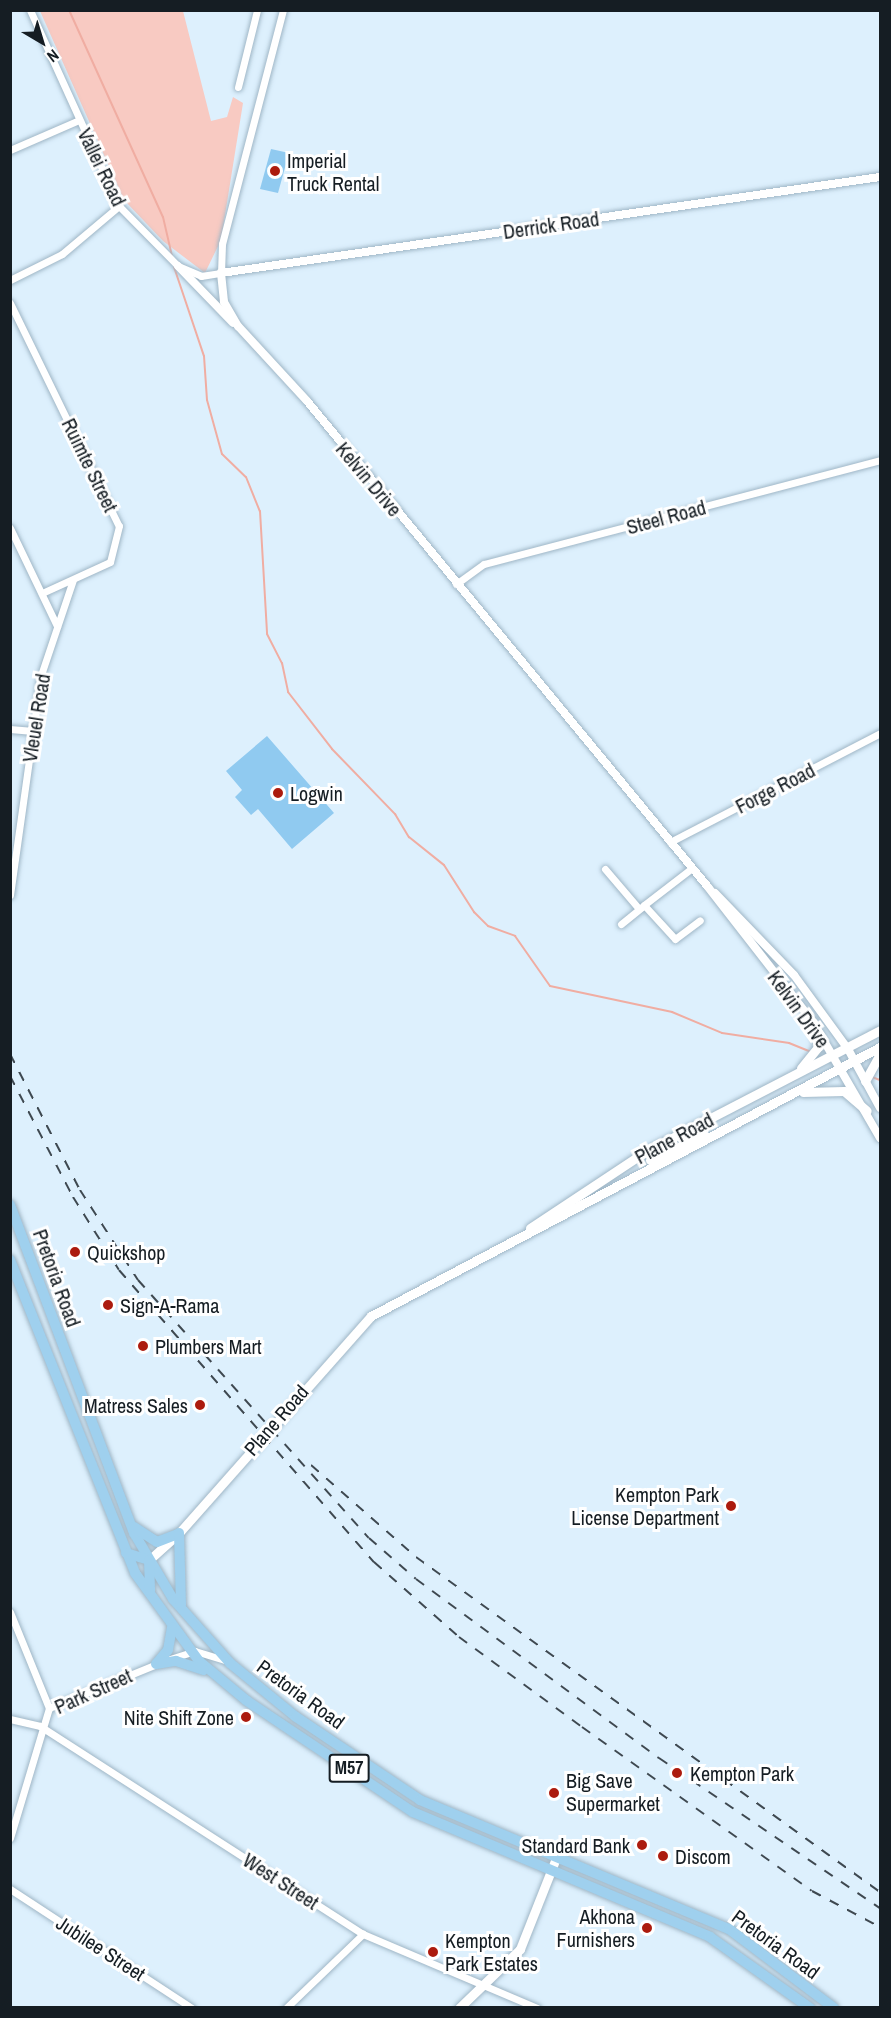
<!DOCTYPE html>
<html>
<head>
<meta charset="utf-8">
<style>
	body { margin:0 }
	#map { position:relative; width:891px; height:2018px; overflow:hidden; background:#ddf0fd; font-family:"Archivo Narrow",sans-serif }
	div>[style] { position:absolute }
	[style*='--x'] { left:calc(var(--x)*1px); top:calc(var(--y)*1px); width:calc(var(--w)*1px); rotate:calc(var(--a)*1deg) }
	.green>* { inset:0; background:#f8cac2 }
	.stream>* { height:2px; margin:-1px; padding:0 1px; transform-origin:1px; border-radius:1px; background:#f0ada2 }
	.building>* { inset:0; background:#90caf0 }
	.roads { filter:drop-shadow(0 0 2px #9fb6c6) drop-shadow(0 0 2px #9fb6c6) }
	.minor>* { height:7px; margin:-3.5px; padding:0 3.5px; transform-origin:3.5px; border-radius:3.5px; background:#fff }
	.tertiary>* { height:8px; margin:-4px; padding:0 4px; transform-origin:4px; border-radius:4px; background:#fff }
	.secondary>* { height:9px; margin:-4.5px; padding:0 4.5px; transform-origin:4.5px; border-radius:4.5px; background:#fff }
	.primary>* { height:10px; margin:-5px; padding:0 5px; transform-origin:5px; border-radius:5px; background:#9fd0ee }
	.rail>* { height:2px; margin-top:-1px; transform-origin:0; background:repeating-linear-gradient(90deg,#3e4850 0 10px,transparent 0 20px) }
	.dots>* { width:16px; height:16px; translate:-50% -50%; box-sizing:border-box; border:3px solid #fff; border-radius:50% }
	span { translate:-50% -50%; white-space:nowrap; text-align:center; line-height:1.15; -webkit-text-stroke:6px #fff; paint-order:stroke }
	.shield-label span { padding:2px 4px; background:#fff; border:2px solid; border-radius:4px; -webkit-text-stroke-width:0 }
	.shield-label { font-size:18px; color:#151d23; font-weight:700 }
	.poi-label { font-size:20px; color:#151d23 }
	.left { translate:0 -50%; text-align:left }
	.right { translate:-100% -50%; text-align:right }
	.street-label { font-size:20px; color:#151d23 }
	.frame { position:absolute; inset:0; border:12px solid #151d23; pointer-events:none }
	.north { position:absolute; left:12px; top:12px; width:60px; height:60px; -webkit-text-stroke:4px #fff; paint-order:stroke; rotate:142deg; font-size:16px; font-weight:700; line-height:24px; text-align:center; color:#151d23 }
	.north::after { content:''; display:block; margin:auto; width:21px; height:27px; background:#151d23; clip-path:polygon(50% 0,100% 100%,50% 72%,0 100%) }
</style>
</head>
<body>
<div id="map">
	<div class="green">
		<div style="clip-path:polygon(40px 11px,183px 11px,211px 121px,227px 117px,233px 97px,243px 103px,221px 240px,205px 273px,163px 241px,124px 200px)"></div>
	</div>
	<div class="stream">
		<div style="--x:69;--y:10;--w:227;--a:65.6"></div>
		<div style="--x:163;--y:217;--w:40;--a:77"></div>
		<div style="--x:174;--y:267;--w:94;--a:71.4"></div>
		<div style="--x:204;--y:356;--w:44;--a:86.1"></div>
		<div style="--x:207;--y:400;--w:56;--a:74.5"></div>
		<div style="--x:222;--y:454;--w:33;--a:44"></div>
		<div style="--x:246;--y:477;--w:37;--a:68"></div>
		<div style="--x:260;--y:511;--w:123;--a:86.7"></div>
		<div style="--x:267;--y:634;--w:33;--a:63"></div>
		<div style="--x:282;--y:663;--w:30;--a:78"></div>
		<div style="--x:288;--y:692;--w:72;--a:52.3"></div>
		<div style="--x:332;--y:749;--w:91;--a:45.9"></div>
		<div style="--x:395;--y:814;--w:27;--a:59"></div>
		<div style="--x:409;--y:837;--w:45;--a:38.7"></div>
		<div style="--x:444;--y:865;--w:56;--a:57.4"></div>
		<div style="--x:474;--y:912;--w:20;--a:45"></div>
		<div style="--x:488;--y:926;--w:29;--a:20"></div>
		<div style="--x:515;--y:936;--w:61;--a:55"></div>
		<div style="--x:550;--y:986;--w:125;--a:12"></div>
		<div style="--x:672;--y:1012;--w:54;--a:22.8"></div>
		<div style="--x:722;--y:1033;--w:68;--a:8.5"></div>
		<div style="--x:789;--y:1043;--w:24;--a:22"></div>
		<div style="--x:872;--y:1077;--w:9;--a:21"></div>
	</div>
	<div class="building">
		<div style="clip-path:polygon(271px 149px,289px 153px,278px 193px,260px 189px)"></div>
		<div style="clip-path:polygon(267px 736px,334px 813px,292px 849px,258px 809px,251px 815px,235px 797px,242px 790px,226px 771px)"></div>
	</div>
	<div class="roads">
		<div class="minor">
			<div style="--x:30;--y:10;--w:215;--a:65.6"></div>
			<div style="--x:119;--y:206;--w:84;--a:45.5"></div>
			<div style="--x:178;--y:266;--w:25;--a:23"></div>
			<div style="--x:201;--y:276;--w:20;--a:-9"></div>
			<div style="--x:221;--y:273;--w:29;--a:-88"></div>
			<div style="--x:222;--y:244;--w:242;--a:-75.4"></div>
			<div style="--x:238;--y:87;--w:79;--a:-76.1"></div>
			<div style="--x:10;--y:150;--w:75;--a:-23.5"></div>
			<div style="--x:10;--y:280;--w:58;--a:-26.6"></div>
			<div style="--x:62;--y:254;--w:75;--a:-40.1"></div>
			<div style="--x:10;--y:303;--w:248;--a:64"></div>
			<div style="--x:119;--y:526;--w:37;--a:104"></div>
			<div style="--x:110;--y:562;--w:75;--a:155.5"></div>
			<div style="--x:10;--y:528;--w:109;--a:64.4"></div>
			<div style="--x:456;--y:584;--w:34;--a:-36"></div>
			<div style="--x:484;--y:564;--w:409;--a:-14.7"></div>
			<div style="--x:10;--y:729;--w:23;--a:5"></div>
			<div style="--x:670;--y:842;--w:237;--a:-27.4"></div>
			<div style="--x:692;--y:868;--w:61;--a:142.4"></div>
			<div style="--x:644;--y:905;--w:46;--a:47.6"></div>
			<div style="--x:675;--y:939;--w:31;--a:-37"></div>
			<div style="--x:605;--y:869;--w:52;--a:49.6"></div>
			<div style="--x:10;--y:895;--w:222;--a:-82"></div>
			<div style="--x:41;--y:675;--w:100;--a:-71.4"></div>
			<div style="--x:621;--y:924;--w:27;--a:-39"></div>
			<div style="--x:10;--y:1612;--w:104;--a:67.9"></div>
			<div style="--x:170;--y:1659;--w:26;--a:-18"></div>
			<div style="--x:195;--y:1651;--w:30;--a:17"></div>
			<div style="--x:10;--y:1719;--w:31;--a:13"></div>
			<div style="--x:40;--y:1726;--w:384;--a:32.8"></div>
			<div style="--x:363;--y:1934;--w:189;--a:23"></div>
			<div style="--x:10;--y:1838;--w:136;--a:-73.3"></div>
			<div style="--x:49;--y:1708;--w:119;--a:-22.2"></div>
			<div style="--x:10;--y:1889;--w:217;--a:33.2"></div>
			<div style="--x:286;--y:2008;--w:107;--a:-43.9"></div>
		</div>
		<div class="tertiary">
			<div style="--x:880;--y:177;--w:666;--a:171.71"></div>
			<div style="--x:221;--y:273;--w:29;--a:84"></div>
			<div style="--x:224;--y:302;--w:28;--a:60"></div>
			<div style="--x:238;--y:326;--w:102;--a:47.4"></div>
			<div style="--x:307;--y:401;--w:630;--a:50.47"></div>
			<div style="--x:708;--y:887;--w:171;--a:52.1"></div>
			<div style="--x:813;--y:1022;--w:134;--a:60"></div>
			<div style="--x:178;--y:266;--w:79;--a:46"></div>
			<div style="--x:715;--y:893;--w:114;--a:46.1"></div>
			<div style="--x:794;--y:975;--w:92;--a:53.9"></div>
			<div style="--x:848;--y:1049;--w:67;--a:61.5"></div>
		</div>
		<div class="secondary">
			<div style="--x:801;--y:1068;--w:27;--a:-51"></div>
			<div style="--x:818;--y:1047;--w:25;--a:-101"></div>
			<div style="--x:865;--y:1081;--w:31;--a:-61"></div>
			<div style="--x:803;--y:1092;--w:41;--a:-1.4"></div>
			<div style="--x:844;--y:1091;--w:30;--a:41"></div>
			<div style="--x:650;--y:1160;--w:60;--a:-24.4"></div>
			<div style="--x:530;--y:1228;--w:138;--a:-33.5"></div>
			<div style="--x:645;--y:1152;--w:265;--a:-27.4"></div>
			<div style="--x:149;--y:1560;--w:39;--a:-42"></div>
			<div style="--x:178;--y:1534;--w:291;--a:-48.5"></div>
			<div style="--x:371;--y:1316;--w:576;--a:-27.86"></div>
			<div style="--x:459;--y:2008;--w:85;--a:-44"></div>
			<div style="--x:520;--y:1949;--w:98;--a:-68.4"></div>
		</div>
		<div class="primary">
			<div style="--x:10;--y:1205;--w:351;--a:69.3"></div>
			<div style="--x:134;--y:1533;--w:77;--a:59.4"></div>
			<div style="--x:173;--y:1599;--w:86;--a:48.3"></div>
			<div style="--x:230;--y:1663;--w:85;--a:39.3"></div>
			<div style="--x:296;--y:1717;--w:149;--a:33.8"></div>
			<div style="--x:420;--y:1800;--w:335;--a:22.7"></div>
			<div style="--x:729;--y:1929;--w:131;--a:37"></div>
			<div style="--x:10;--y:1260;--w:337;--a:68.2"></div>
			<div style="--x:135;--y:1573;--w:109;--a:54"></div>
			<div style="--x:199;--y:1661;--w:62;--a:39.8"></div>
			<div style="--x:247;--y:1701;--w:200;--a:33.8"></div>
			<div style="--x:413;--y:1812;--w:322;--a:22.8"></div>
			<div style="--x:710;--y:1937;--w:123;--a:35.4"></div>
			<div style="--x:134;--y:1527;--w:27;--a:33"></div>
			<div style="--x:157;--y:1542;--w:22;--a:-21"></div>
			<div style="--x:179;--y:1533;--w:72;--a:88.4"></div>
			<div style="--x:126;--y:1553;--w:24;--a:17"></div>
			<div style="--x:149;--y:1560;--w:31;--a:88"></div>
			<div style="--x:157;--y:1663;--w:17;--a:-50"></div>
			<div style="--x:168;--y:1650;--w:23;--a:-80"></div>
			<div style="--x:156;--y:1664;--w:20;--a:-9"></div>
			<div style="--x:176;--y:1661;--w:29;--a:18"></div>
		</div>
	</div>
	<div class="rail">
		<div style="--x:10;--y:1054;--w:153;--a:62.8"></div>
		<div style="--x:80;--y:1190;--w:107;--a:57.2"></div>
		<div style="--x:138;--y:1280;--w:346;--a:48.2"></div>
		<div style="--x:369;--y:1538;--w:62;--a:41.1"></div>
		<div style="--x:416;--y:1579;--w:302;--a:36.4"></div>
		<div style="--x:659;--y:1758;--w:267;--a:34.2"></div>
		<div style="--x:10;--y:1076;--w:136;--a:62.5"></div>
		<div style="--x:73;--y:1197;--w:86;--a:57.8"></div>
		<div style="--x:119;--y:1270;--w:388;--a:48.9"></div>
		<div style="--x:374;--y:1562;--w:113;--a:41.4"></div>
		<div style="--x:459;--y:1637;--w:152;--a:36.2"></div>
		<div style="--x:582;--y:1727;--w:282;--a:35.5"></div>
		<div style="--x:812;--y:1891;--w:77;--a:27.9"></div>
		<div style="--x:311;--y:1465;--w:140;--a:41.2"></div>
		<div style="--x:416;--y:1557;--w:572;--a:35.83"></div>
	</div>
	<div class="dots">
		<div style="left:275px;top:171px;background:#ac1b0e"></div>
		<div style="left:278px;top:793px;background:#ac1b0e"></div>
		<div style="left:75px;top:1252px;background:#ac1b0e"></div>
		<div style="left:108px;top:1305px;background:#ac1b0e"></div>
		<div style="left:143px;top:1346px;background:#ac1b0e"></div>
		<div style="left:200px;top:1405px;background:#ac1b0e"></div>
		<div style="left:731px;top:1506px;background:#ac1b0e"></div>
		<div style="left:246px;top:1717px;background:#ac1b0e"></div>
		<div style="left:677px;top:1773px;background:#ac1b0e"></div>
		<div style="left:554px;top:1793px;background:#ac1b0e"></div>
		<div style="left:642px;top:1845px;background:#ac1b0e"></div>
		<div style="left:663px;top:1856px;background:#ac1b0e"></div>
		<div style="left:647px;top:1928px;background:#ac1b0e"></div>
		<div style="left:433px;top:1952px;background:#ac1b0e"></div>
	</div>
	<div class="shield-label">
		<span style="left:349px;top:1768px">M57</span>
	</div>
	<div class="poi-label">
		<span class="left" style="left:287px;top:172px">Imperial<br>Truck Rental</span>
		<span class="left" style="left:290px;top:793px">Logwin</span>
		<span class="left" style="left:87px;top:1252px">Quickshop</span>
		<span class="left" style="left:120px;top:1305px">Sign-A-Rama</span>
		<span class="left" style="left:155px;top:1346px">Plumbers Mart</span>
		<span class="right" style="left:188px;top:1405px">Matress Sales</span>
		<span class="right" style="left:719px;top:1506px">Kempton Park<br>License Department</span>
		<span class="right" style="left:234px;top:1717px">Nite Shift Zone</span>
		<span class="left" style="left:690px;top:1773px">Kempton Park</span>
		<span class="left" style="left:566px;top:1792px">Big Save<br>Supermarket</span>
		<span class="right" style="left:630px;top:1845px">Standard Bank</span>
		<span class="left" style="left:675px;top:1856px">Discom</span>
		<span class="right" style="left:635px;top:1928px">Akhona<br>Furnishers</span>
		<span class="left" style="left:445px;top:1952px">Kempton<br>Park Estates</span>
	</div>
	<div class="street-label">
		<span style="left:102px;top:167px;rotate:64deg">Vallei Road</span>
		<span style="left:551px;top:225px;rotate:-8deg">Derrick Road</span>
		<span style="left:90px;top:465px;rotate:64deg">Ruimte Street</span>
		<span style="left:369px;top:479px;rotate:50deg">Kelvin Drive</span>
		<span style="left:666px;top:517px;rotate:-15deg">Steel Road</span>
		<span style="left:36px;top:718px;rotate:-81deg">Vleuel Road</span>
		<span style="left:775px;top:788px;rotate:-27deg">Forge Road</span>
		<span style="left:799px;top:1009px;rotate:54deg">Kelvin Drive</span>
		<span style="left:674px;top:1138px;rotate:-28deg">Plane Road</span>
		<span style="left:57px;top:1278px;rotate:70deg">Pretoria Road</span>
		<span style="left:276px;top:1420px;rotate:-49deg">Plane Road</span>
		<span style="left:93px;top:1691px;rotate:-24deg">Park Street</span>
		<span style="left:301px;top:1694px;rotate:36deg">Pretoria Road</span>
		<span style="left:281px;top:1881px;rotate:33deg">West Street</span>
		<span style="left:776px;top:1944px;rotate:36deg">Pretoria Road</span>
		<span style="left:101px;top:1948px;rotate:33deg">Jubilee Street</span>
	</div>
	<div class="frame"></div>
	<div class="north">N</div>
</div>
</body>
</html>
